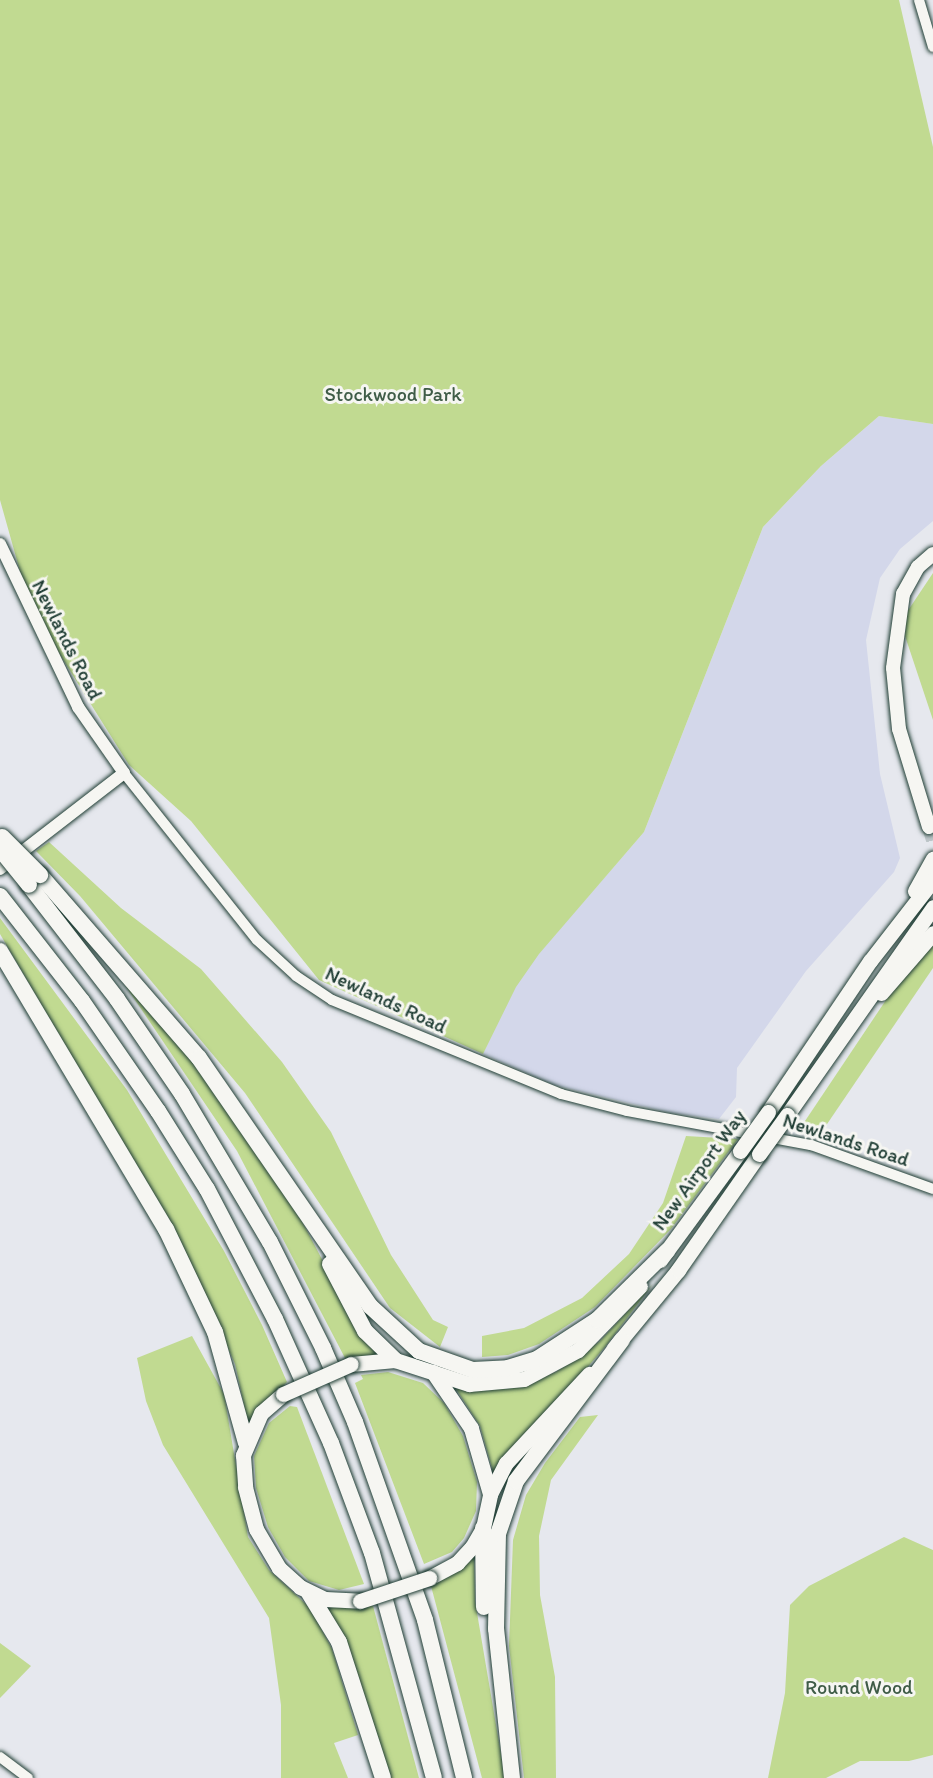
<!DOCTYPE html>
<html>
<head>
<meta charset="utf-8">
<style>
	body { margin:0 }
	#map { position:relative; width:933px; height:1778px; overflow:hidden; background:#e6e8ee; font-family:Itim,sans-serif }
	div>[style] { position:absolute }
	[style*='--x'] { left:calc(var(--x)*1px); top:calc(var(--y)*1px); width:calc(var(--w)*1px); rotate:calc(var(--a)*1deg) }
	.built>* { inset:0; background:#d3d7ea }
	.green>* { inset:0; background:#c1da91 }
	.primary-tunnel>* { height:14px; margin-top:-7px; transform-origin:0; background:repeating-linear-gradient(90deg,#bec6c9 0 14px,transparent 0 21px) }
	.roads { filter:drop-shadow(0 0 2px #1f3d34) drop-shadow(0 0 2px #1f3d34) }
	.tertiary>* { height:10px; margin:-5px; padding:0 5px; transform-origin:5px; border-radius:5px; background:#f6f6f2 }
	.secondary>* { height:12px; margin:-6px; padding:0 6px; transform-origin:6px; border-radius:6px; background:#f6f6f2 }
	.primary>* { height:14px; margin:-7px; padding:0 7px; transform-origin:7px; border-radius:7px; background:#f6f6f2 }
	.trunk>* { height:15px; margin:-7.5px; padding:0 7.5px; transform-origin:7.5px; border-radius:7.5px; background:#f6f6f2 }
	.motorway>* { height:16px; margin:-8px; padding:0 8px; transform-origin:8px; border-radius:8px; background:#f6f6f2 }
	.bridges { filter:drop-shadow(0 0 2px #1f3d34) drop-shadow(0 0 2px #1f3d34) }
	.trunk-bridge>* { height:15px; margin:-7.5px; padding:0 7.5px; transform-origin:7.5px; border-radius:7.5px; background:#f6f6f2 }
	.motorway-bridge>* { height:16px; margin:-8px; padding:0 8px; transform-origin:8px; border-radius:8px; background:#f6f6f2 }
	span { translate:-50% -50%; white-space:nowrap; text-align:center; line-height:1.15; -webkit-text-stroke:6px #f6f6f2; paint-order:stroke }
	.park-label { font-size:20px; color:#3f5c47 }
	.street-label { font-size:20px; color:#1f3d34 }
</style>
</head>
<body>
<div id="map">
	<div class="built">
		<div style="clip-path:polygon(879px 416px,933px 424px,933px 521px,900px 549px,880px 578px,866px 640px,880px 774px,900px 858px,894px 872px,806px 971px,737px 1068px,736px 1097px,719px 1119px,671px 1113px,554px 1085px,483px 1054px,501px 997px,644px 832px,763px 527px,821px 466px)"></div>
	</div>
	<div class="green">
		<div style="clip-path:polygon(0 0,899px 0,933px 147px,933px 424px,879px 416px,821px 466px,763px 527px,644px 832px,539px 954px,516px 987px,483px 1054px,319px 980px,191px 821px,129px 765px,30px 607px,0 500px)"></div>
		<div style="clip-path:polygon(933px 573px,933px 720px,905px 636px,907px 612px)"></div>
		<div style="clip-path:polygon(49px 842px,121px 908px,201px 969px,282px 1062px,331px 1132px,391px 1255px,433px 1320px,448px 1327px,440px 1347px,390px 1308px,245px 1093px,80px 896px,36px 851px)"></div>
		<div style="clip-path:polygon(0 918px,127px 1090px,224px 1251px,262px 1325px,287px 1382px,248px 1423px,235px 1364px,182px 1245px,0 934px)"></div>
		<div style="clip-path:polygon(933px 945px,933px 968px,823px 1130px,799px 1130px,888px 997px)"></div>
		<div style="clip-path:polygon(108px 960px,178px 1041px,288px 1195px,360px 1331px,383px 1354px,345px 1358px,237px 1151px)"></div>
		<div style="clip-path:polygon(686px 1136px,738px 1139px,671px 1229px,595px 1307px,539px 1344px,508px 1355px,482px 1357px,482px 1336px,524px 1328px,582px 1298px,629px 1254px,663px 1203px)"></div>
		<div style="clip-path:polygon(653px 1284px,605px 1347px,494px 1475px,480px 1426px,456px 1389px,506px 1389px,556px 1372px,599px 1342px)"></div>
		<div style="clip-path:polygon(192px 1336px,224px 1394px,248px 1537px,269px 1570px,310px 1608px,332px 1649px,358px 1735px,334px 1743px,348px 1778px,281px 1778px,281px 1705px,269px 1618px,163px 1445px,146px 1401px,137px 1358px)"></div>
		<div style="clip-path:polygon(388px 1372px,423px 1383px,444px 1403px,463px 1436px,477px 1482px,476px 1511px,464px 1538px,452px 1552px,424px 1564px,355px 1383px,363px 1379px,361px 1375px)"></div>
		<div style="clip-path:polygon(290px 1406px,297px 1407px,364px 1584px,339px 1590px,309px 1581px,285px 1557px,268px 1527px,256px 1488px,254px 1456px,269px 1423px)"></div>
		<div style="clip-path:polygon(598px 1415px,551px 1480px,539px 1536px,540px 1595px,555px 1677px,556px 1778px,524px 1778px,509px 1646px,513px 1540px,526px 1495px,545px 1463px,580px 1417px)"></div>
		<div style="clip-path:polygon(904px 1537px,933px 1550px,933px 1755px,909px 1761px,860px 1761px,826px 1778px,768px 1778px,785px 1693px,790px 1605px,809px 1586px)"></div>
		<div style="clip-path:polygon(474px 1554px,475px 1601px,505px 1778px,482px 1778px,431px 1586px)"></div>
		<div style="clip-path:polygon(326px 1605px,373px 1606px,419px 1778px,390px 1778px)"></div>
		<div style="clip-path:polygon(0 1643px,31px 1666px,0 1698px)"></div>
	</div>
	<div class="primary-tunnel">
		<div style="--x:929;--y:827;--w:14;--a:73"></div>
	</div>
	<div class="roads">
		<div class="tertiary">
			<div style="--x:919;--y:0;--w:49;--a:73.4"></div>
			<div style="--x:124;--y:773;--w:213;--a:51.5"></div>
			<div style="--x:257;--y:940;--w:53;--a:42.7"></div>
			<div style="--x:296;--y:976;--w:43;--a:33.7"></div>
			<div style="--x:332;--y:1000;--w:248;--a:22.3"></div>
			<div style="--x:561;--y:1094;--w:68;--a:14.4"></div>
			<div style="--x:627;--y:1111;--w:187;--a:10.5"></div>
			<div style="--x:811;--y:1145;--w:130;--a:19.8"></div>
			<div style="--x:0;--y:1757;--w:35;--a:37"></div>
		</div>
		<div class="secondary">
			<div style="--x:0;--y:544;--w:181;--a:64.4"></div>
			<div style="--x:78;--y:707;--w:80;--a:55.1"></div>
			<div style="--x:124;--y:773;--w:157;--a:142.3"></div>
		</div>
		<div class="primary">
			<div style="--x:929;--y:827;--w:102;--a:-107"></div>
			<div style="--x:899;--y:729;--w:61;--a:-95.6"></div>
			<div style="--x:893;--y:668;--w:75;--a:-82.3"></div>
			<div style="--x:903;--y:594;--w:31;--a:-61"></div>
			<div style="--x:918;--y:567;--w:20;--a:-41"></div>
		</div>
		<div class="trunk">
			<div style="--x:915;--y:891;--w:37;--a:-61"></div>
			<div style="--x:881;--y:993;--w:79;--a:-49.1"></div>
			<div style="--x:768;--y:1112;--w:182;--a:-56"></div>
			<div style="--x:870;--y:961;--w:103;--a:-52.1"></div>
			<div style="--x:787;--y:1115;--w:254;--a:-54.9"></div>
			<div style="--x:660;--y:1260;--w:135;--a:-53.7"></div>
			<div style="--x:614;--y:1348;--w:101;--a:-50.6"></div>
			<div style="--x:678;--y:1270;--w:141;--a:-55.1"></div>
			<div style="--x:351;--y:1364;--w:44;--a:-5.2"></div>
			<div style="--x:395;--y:1360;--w:78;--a:18"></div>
			<div style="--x:469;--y:1384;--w:55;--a:-5.2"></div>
			<div style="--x:524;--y:1379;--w:61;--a:-28.2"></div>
			<div style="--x:578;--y:1350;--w:89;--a:-45.9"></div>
			<div style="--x:283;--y:1394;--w:29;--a:139"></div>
			<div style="--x:261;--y:1413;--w:46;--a:113.2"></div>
			<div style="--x:243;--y:1455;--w:32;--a:86"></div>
			<div style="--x:245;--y:1487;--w:43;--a:75.3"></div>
			<div style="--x:256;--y:1529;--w:45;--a:59.5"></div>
			<div style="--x:279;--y:1568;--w:28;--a:42"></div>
			<div style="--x:300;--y:1587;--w:28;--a:26"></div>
			<div style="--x:325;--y:1599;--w:35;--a:3"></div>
			<div style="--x:490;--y:1494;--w:35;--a:-63"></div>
			<div style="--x:506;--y:1463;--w:122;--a:-47"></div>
			<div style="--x:429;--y:1578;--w:32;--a:-28"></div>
			<div style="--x:457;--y:1563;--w:22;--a:-47"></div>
			<div style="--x:472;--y:1547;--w:22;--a:-60"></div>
			<div style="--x:483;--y:1528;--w:35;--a:-78"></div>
			<div style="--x:490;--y:1494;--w:69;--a:-106.1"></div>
			<div style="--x:471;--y:1428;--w:68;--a:-124.2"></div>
		</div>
		<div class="motorway">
			<div style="--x:40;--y:875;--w:242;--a:49"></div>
			<div style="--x:199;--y:1058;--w:301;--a:55.4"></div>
			<div style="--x:370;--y:1306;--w:67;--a:42.6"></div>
			<div style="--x:419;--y:1351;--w:57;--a:19.4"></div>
			<div style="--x:473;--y:1370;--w:35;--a:-3"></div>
			<div style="--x:508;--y:1368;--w:30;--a:-17"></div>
			<div style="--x:537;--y:1359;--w:72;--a:-33"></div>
			<div style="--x:597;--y:1320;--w:98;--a:-44.6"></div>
			<div style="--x:29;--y:885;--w:144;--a:52.3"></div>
			<div style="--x:117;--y:999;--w:115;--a:55.6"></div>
			<div style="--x:182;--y:1094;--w:172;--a:59.3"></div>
			<div style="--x:270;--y:1242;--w:119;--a:63.4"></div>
			<div style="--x:323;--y:1348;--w:81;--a:66.6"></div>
			<div style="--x:355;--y:1422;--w:210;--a:70.5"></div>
			<div style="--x:425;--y:1620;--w:163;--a:76.1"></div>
			<div style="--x:0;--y:896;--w:133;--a:52"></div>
			<div style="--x:82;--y:1001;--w:134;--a:55.4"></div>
			<div style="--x:158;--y:1111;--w:92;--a:57.9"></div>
			<div style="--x:207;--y:1189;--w:147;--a:62.4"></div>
			<div style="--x:275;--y:1319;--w:136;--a:65.7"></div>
			<div style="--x:331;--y:1443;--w:117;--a:69.6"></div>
			<div style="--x:372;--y:1553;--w:233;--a:74.6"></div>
			<div style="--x:0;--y:951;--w:324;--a:59.2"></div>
			<div style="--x:166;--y:1229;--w:114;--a:64.6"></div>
			<div style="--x:215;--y:1332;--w:115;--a:74.4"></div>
			<div style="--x:330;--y:1264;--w:76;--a:62.4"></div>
			<div style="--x:365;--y:1331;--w:42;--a:44"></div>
			<div style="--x:483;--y:1528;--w:79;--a:89.3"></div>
			<div style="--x:309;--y:1593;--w:57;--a:58.5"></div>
			<div style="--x:339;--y:1642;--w:143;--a:72.1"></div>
			<div style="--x:512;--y:1778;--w:150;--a:-96.1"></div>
			<div style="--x:496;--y:1629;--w:95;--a:-88.8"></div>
			<div style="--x:498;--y:1534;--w:56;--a:-71.2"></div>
			<div style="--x:516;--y:1481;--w:176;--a:-53.1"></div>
		</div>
	</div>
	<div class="bridges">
		<div class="trunk-bridge">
			<div style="--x:740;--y:1151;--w:48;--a:-54.3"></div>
			<div style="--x:759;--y:1154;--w:48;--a:-54.3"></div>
			<div style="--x:283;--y:1394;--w:74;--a:-23.8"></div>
			<div style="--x:360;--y:1601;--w:73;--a:-18.4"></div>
		</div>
		<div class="motorway-bridge">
			<div style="--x:2;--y:837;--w:54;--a:45"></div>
			<div style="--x:0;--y:849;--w:46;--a:51.1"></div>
		</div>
	</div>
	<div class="park-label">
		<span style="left:393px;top:394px">Stockwood Park</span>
		<span style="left:859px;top:1687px">Round Wood</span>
	</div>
	<div class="street-label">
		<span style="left:67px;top:640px;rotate:63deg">Newlands Road</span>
		<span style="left:386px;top:1000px;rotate:25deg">Newlands Road</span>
		<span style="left:846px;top:1140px;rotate:18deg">Newlands Road</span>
		<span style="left:699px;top:1170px;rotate:-54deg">New Airport Way</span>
	</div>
</div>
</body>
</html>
